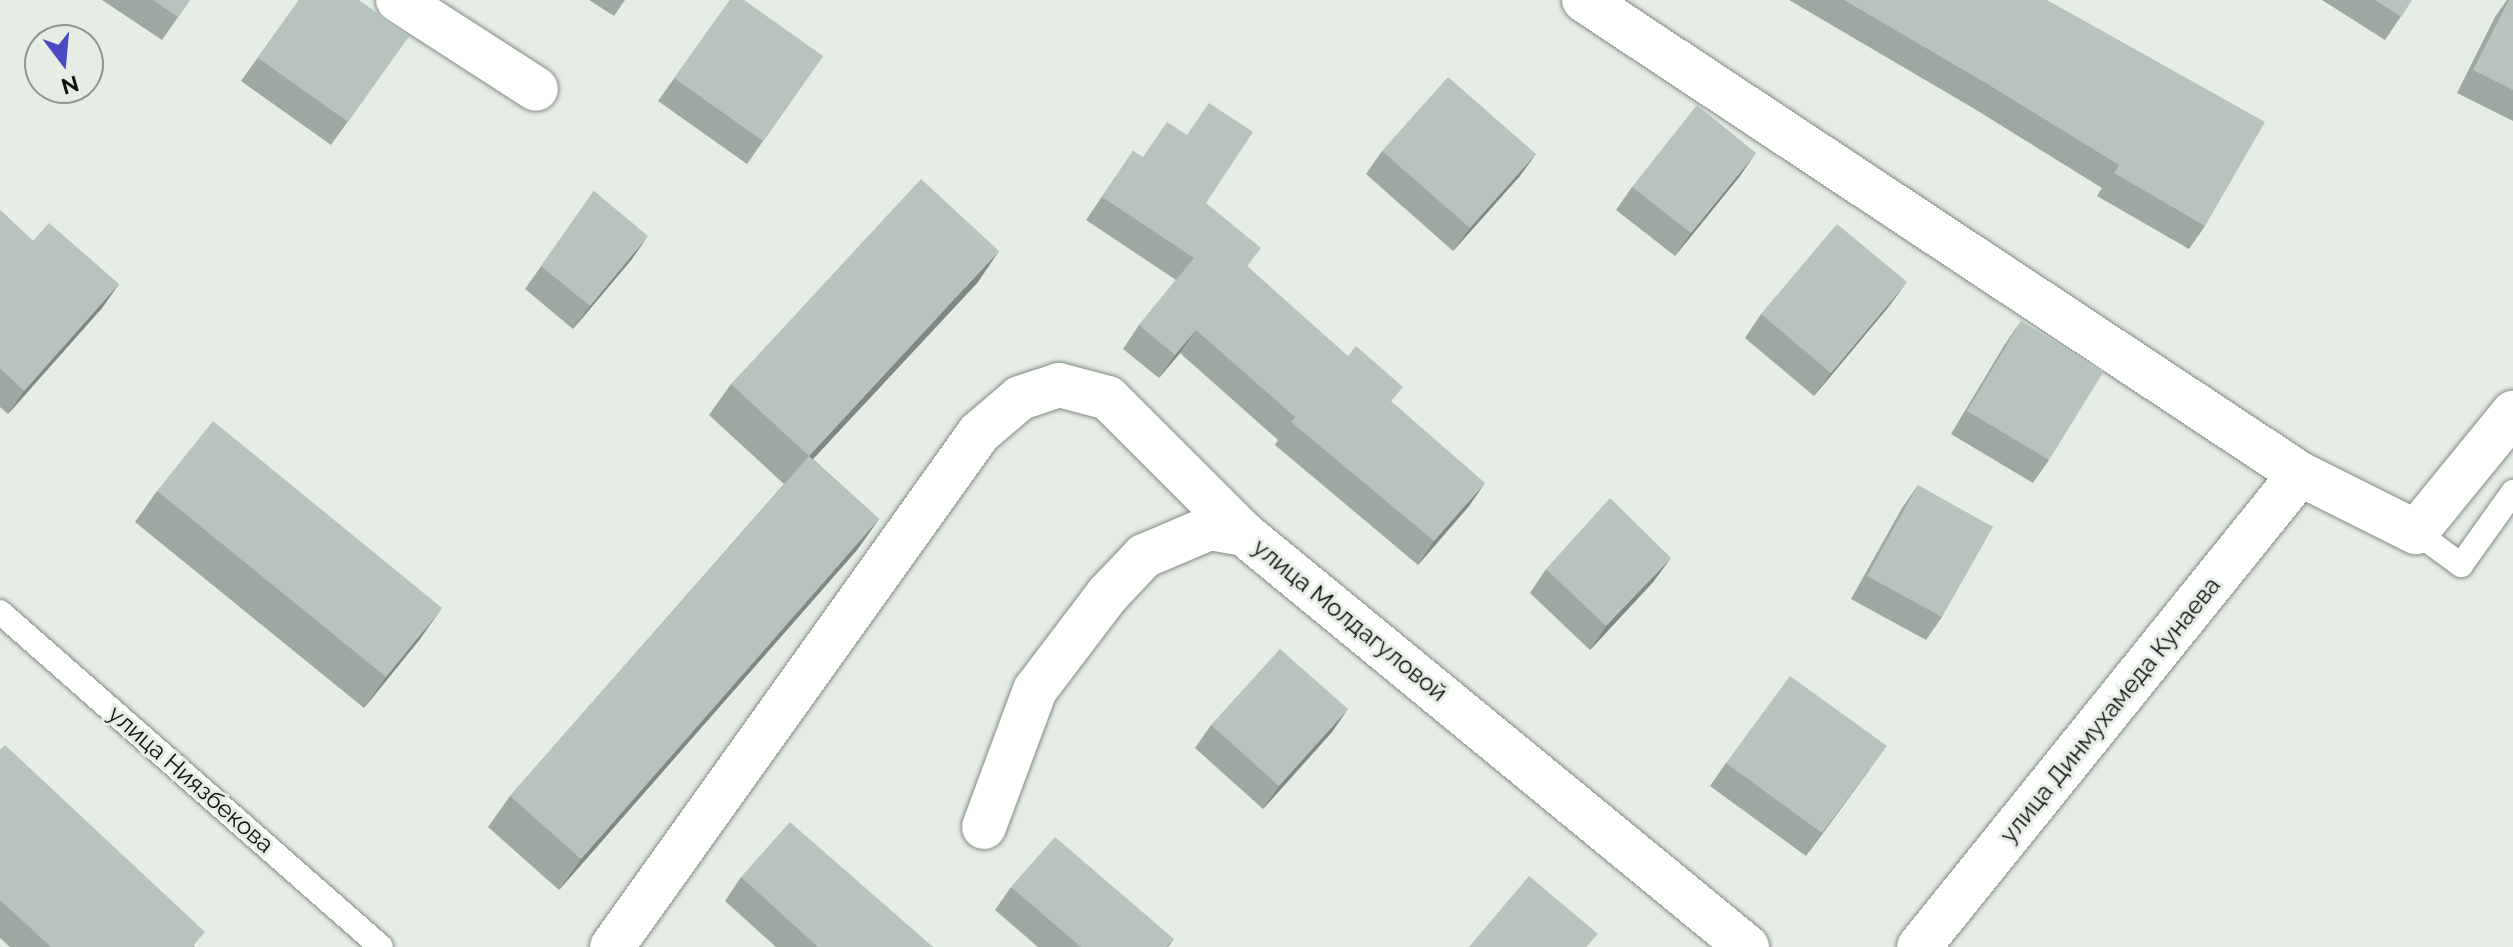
<!DOCTYPE html>
<html>
<head>
<meta charset="utf-8">
<style>
	body { margin:0 }
	#map { position:relative; width:2513px; height:947px; overflow:hidden; background:#e5ede5; font-family:Raleway,sans-serif }
	div>[style] { position:absolute }
	[style*='--x'] { left:calc(var(--x)*1px); top:calc(var(--y)*1px); width:calc(var(--w)*1px); rotate:calc(var(--a)*1deg) }
	.roads { filter:drop-shadow(0 0 2px #838b83) drop-shadow(0 0 2px #838b83) }
	.service>* { height:24px; margin:-12px; padding:0 12px; transform-origin:12px; border-radius:12px; background:#fff }
	.minor>* { height:44px; margin:-22px; padding:0 22px; transform-origin:22px; border-radius:22px; background:#fff }
	.wall>* { inset:0; background:#9da8a3 }
	.shaded-wall>* { inset:0; background:#808885 }
	.building>* { inset:0; background:#b7c3be }
	span { translate:-50% -50%; white-space:nowrap; text-align:center; line-height:1.15; -webkit-text-stroke:6px #e5ede5; paint-order:stroke }
	.street-label { font-size:24px; color:#0e110e }
	.north { position:absolute; left:24px; top:24px; width:80px; height:80px; box-sizing:border-box; background:#e5ede5; border:2px solid #8f958f; border-radius:50%; rotate:164deg; font-size:22px; font-weight:700; line-height:32px; text-align:center; color:#0e110e }
	.north::after { content:''; display:block; margin:auto; width:28px; height:36px; background:#484bc1; clip-path:polygon(50% 0,100% 100%,50% 72%,0 100%) }
</style>
</head>
<body>
<div id="map">
	<div class="roads">
		<div class="service">
			<div style="--x:2416;--y:532;--w:56;--a:36.3"></div>
			<div style="--x:2461;--y:565;--w:90;--a:-54.5"></div>
			<div style="--x:0;--y:612;--w:507;--a:41.32"></div>
		</div>
		<div class="minor">
			<div style="--x:398;--y:0;--w:164;--a:32.8"></div>
			<div style="--x:1584;--y:0;--w:859;--a:33.51"></div>
			<div style="--x:2300;--y:474;--w:130;--a:26.6"></div>
			<div style="--x:2416;--y:532;--w:154;--a:-50.8"></div>
			<div style="--x:984;--y:827;--w:146;--a:-69.6"></div>
			<div style="--x:1035;--y:690;--w:119;--a:-52.8"></div>
			<div style="--x:1107;--y:595;--w:54;--a:-46.5"></div>
			<div style="--x:1144;--y:556;--w:72;--a:-23"></div>
			<div style="--x:1210;--y:528;--w:35;--a:10"></div>
			<div style="--x:1244;--y:534;--w:651;--a:39.39"></div>
			<div style="--x:612;--y:947;--w:632;--a:-54.47"></div>
			<div style="--x:979;--y:433;--w:54;--a:-40.5"></div>
			<div style="--x:1020;--y:398;--w:41;--a:-18.4"></div>
			<div style="--x:1059;--y:385;--w:51;--a:14.9"></div>
			<div style="--x:1108;--y:398;--w:192;--a:45"></div>
			<div style="--x:1919;--y:947;--w:607;--a:-51.15"></div>
		</div>
	</div>
	<div class="wall">
		<div style="clip-path:polygon(102px 0,190px 0,162px 40px)"></div>
		<div style="clip-path:polygon(299px 0,409px 36px,331px 145px,241px 81px)"></div>
		<div style="clip-path:polygon(589px 0,625px 0,614px 16px)"></div>
		<div style="clip-path:polygon(730px 0,823px 56px,747px 164px,658px 101px)"></div>
		<div style="clip-path:polygon(1789px 0,2047px 0,2205px 226px,2189px 249px,2097px 196px,2102px 188px,1973px 108px)"></div>
		<div style="clip-path:polygon(2322px 0,2412px 0,2385px 40px)"></div>
		<div style="clip-path:polygon(2507px 0,2513px 0,2513px 121px,2457px 93px,2495px 17px)"></div>
		<div style="clip-path:polygon(1133px 151px,1206px 203px,1248px 267px,1392px 402px,1469px 506px,1418px 565px,1275px 445px,1278px 440px,1180px 353px,1159px 378px,1123px 349px,1139px 325px,1176px 280px,1086px 220px)"></div>
		<div style="clip-path:polygon(1382px 151px,1536px 154px,1519px 177px,1453px 251px,1366px 174px)"></div>
		<div style="clip-path:polygon(1740px 176px,1675px 256px,1616px 210px,1632px 187px)"></div>
		<div style="clip-path:polygon(594px 191px,632px 259px,573px 329px,525px 289px)"></div>
		<div style="clip-path:polygon(0 210px,33px 241px,119px 284px,102px 308px,8px 414px,0 407px)"></div>
		<div style="clip-path:polygon(978px 282px,813px 459px,879px 519px,857px 550px,559px 890px,488px 827px,510px 796px,784px 484px,709px 415px,731px 384px)"></div>
		<div style="clip-path:polygon(1890px 305px,1814px 396px,1745px 338px,1761px 314px)"></div>
		<div style="clip-path:polygon(2021px 321px,2049px 460px,2033px 483px,1951px 434px,2005px 344px)"></div>
		<div style="clip-path:polygon(1918px 485px,1942px 617px,1926px 640px,1851px 599px,1902px 508px)"></div>
		<div style="clip-path:polygon(157px 491px,420px 639px,364px 708px,135px 522px)"></div>
		<div style="clip-path:polygon(1546px 569px,1654px 581px,1590px 650px,1530px 593px)"></div>
		<div style="clip-path:polygon(1211px 725px,1332px 732px,1263px 809px,1195px 748px)"></div>
		<div style="clip-path:polygon(0 750px,195px 947px,10px 947px,0 938px)"></div>
		<div style="clip-path:polygon(1726px 763px,1870px 769px,1806px 856px,1710px 786px)"></div>
		<div style="clip-path:polygon(741px 877px,933px 947px,776px 947px,725px 901px)"></div>
		<div style="clip-path:polygon(1011px 887px,1174px 939px,1168px 947px,1038px 947px,995px 910px)"></div>
	</div>
	<div class="shaded-wall">
		<div style="clip-path:polygon(1756px 153px,1740px 176px,1675px 256px,1691px 233px)"></div>
		<div style="clip-path:polygon(1536px 154px,1519px 177px,1453px 251px,1470px 228px)"></div>
		<div style="clip-path:polygon(648px 236px,632px 259px,573px 329px,590px 306px)"></div>
		<div style="clip-path:polygon(999px 251px,978px 282px,787px 487px,809px 456px)"></div>
		<div style="clip-path:polygon(1907px 282px,1890px 305px,1814px 396px,1831px 373px)"></div>
		<div style="clip-path:polygon(119px 284px,102px 308px,8px 414px,24px 391px)"></div>
		<div style="clip-path:polygon(1196px 330px,1180px 353px,1159px 378px,1175px 355px)"></div>
		<div style="clip-path:polygon(1485px 483px,1469px 506px,1418px 565px,1434px 541px)"></div>
		<div style="clip-path:polygon(879px 519px,857px 550px,559px 890px,581px 859px)"></div>
		<div style="clip-path:polygon(1671px 558px,1654px 581px,1590px 650px,1606px 626px)"></div>
		<div style="clip-path:polygon(442px 608px,420px 639px,364px 708px,386px 677px)"></div>
		<div style="clip-path:polygon(1348px 709px,1332px 732px,1263px 809px,1279px 786px)"></div>
		<div style="clip-path:polygon(1887px 746px,1870px 769px,1806px 856px,1822px 833px)"></div>
	</div>
	<div class="building">
		<div style="clip-path:polygon(153px 0,190px 0,178px 17px)"></div>
		<div style="clip-path:polygon(299px 0,359px 0,409px 36px,348px 122px,258px 58px)"></div>
		<div style="clip-path:polygon(730px 0,744px 0,823px 56px,763px 141px,674px 78px)"></div>
		<div style="clip-path:polygon(1844px 0,2047px 0,2265px 122px,2205px 226px,2114px 173px,2119px 165px,1989px 85px)"></div>
		<div style="clip-path:polygon(2375px 0,2412px 0,2401px 17px)"></div>
		<div style="clip-path:polygon(2509px 0,2513px 0,2513px 90px,2473px 70px)"></div>
		<div style="clip-path:polygon(1448px 77px,1536px 154px,1470px 228px,1382px 151px)"></div>
		<div style="clip-path:polygon(1209px 103px,1253px 132px,1206px 203px,1261px 248px,1247px 266px,1348px 356px,1356px 346px,1403px 387px,1391px 401px,1485px 483px,1434px 541px,1291px 422px,1295px 417px,1196px 330px,1175px 355px,1139px 325px,1194px 258px,1102px 197px,1133px 151px,1143px 157px,1167px 122px,1187px 135px)"></div>
		<div style="clip-path:polygon(1697px 105px,1756px 153px,1691px 233px,1632px 187px)"></div>
		<div style="clip-path:polygon(921px 179px,999px 251px,809px 456px,731px 384px)"></div>
		<div style="clip-path:polygon(594px 191px,648px 236px,590px 306px,541px 266px)"></div>
		<div style="clip-path:polygon(0 210px,33px 241px,49px 223px,119px 284px,24px 391px,0 368px)"></div>
		<div style="clip-path:polygon(1837px 224px,1907px 282px,1831px 373px,1761px 314px)"></div>
		<div style="clip-path:polygon(2021px 321px,2104px 371px,2049px 460px,1967px 411px)"></div>
		<div style="clip-path:polygon(213px 421px,442px 608px,386px 677px,157px 491px)"></div>
		<div style="clip-path:polygon(809px 456px,879px 519px,581px 859px,510px 796px)"></div>
		<div style="clip-path:polygon(1918px 485px,1993px 527px,1942px 617px,1867px 576px)"></div>
		<div style="clip-path:polygon(1610px 498px,1671px 558px,1606px 626px,1546px 569px)"></div>
		<div style="clip-path:polygon(1280px 649px,1348px 709px,1279px 786px,1211px 725px)"></div>
		<div style="clip-path:polygon(1790px 676px,1887px 746px,1822px 833px,1726px 763px)"></div>
		<div style="clip-path:polygon(5px 745px,205px 932px,192px 947px,51px 947px,0 900px,0 750px)"></div>
		<div style="clip-path:polygon(790px 822px,933px 947px,818px 947px,741px 877px)"></div>
		<div style="clip-path:polygon(1055px 837px,1174px 939px,1166px 947px,1081px 947px,1011px 887px)"></div>
		<div style="clip-path:polygon(1529px 876px,1598px 934px,1586px 947px,1469px 947px)"></div>
	</div>
	<div class="street-label">
		<span style="left:1350px;top:620px;rotate:39deg">улица Молдагуловой</span>
		<span style="left:2110px;top:710px;rotate:-51deg">улица Динмухамеда Кунаева</span>
		<span style="left:191px;top:779px;rotate:41deg">улица Ниязбекова</span>
	</div>
	<div class="north">N</div>
</div>
</body>
</html>
